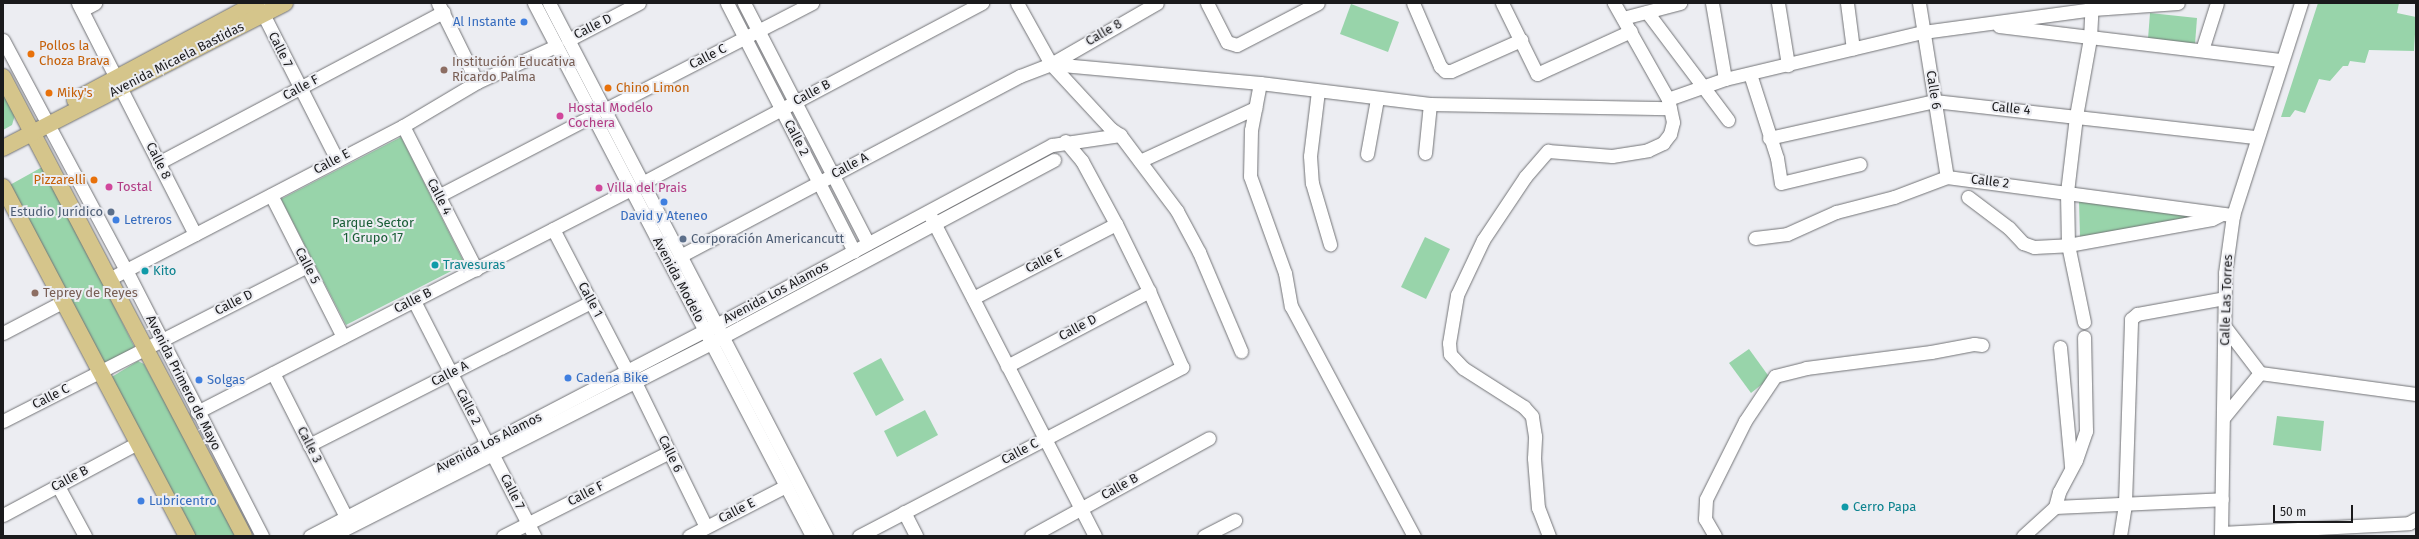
<!DOCTYPE html>
<html>
<head>
<meta charset="utf-8">
<style>
	body { margin:0 }
	#map { position:relative; width:2419px; height:539px; overflow:hidden; background:#ecedf2; font-family:"Fira Sans",sans-serif }
	div>[style] { position:absolute }
	[style*='--x'] { left:calc(var(--x)*1px); top:calc(var(--y)*1px); width:calc(var(--w)*1px); rotate:calc(var(--a)*1deg) }
	.green>* { inset:0; background:#98d4aa }
	.roads { filter:drop-shadow(0 0 1px #727376) drop-shadow(0 0 1px #727376) }
	.minor>* { height:13px; margin:-6.5px; padding:0 6.5px; transform-origin:6.5px; border-radius:6.5px; background:#fff }
	.major>* { height:16px; margin:-8px; padding:0 8px; transform-origin:8px; border-radius:8px; background:#d5c58b }
	.dots>* { width:11px; height:11px; translate:-50% -50%; box-sizing:border-box; border:2px solid #ecedf2; border-radius:50% }
	span { translate:-50% -50%; white-space:nowrap; text-align:center; line-height:1.15; -webkit-text-stroke:4px #ecedf2; paint-order:stroke }
	.shop-label { font-size:13px; color:#366cbe }
	.right { translate:-100% -50%; text-align:right }
	.left { translate:0 -50%; text-align:left }
	.street-label { font-size:13px; color:#1a1a1c }
	.food-label { font-size:13px; color:#c56008 }
	.education-label { font-size:13px; color:#785e54 }
	.hotel-label { font-size:13px; color:#b23c85 }
	.service-label { font-size:13px; color:#4e5e75 }
	.park-label { font-size:13px; color:#195d36 }
	.culture-label { font-size:13px; color:#0d838f }
	.frame { position:absolute; inset:0; border:4px solid #1a1a1c; pointer-events:none }
	.scale { position:absolute; left:2273px; top:505px; width:80px; height:18px; box-sizing:border-box; border:2px solid #1a1a1c; border-top:0; padding-left:5px; font-size:12px; line-height:14px; white-space:nowrap; color:#1a1a1c; -webkit-text-stroke:3px #ecedf2; paint-order:stroke }
</style>
</head>
<body>
<div id="map">
	<div class="green">
		<div style="clip-path:polygon(2318px 3px,2399px 3px,2397px 13px,2416px 17px,2414px 51px,2369px 50px,2365px 63px,2350px 61px,2348px 66px,2343px 66px,2330px 81px,2319px 79px,2305px 113px,2295px 110px,2290px 117px,2281px 117px)"></div>
		<div style="clip-path:polygon(1351px 4px,1399px 22px,1388px 52px,1340px 34px)"></div>
		<div style="clip-path:polygon(2150px 13px,2197px 18px,2195px 44px,2148px 39px)"></div>
		<div style="clip-path:polygon(3px 91px,15px 115px,12px 125px,3px 130px)"></div>
		<div style="clip-path:polygon(401px 137px,465px 264px,346px 325px,281px 199px)"></div>
		<div style="clip-path:polygon(44px 166px,134px 346px,132px 351px,105px 365px,8px 186px)"></div>
		<div style="clip-path:polygon(2079px 201px,2205px 216px,2080px 237px)"></div>
		<div style="clip-path:polygon(1425px 237px,1450px 249px,1426px 299px,1401px 287px)"></div>
		<div style="clip-path:polygon(1749px 349px,1770px 378px,1751px 393px,1729px 363px)"></div>
		<div style="clip-path:polygon(881px 358px,904px 400px,876px 416px,853px 373px)"></div>
		<div style="clip-path:polygon(138px 361px,144px 364px,238px 536px,191px 536px,110px 378px)"></div>
		<div style="clip-path:polygon(925px 410px,938px 435px,897px 457px,884px 431px)"></div>
		<div style="clip-path:polygon(2277px 416px,2324px 421px,2321px 451px,2273px 445px)"></div>
	</div>
	<div class="roads">
		<div class="minor">
			<div style="--x:78;--y:3;--w:84;--a:63.1"></div>
			<div style="--x:438;--y:3;--w:88;--a:63.7"></div>
			<div style="--x:534;--y:3;--w:601;--a:62.45"></div>
			<div style="--x:549;--y:3;--w:601;--a:62.54"></div>
			<div style="--x:727;--y:3;--w:279;--a:62.9"></div>
			<div style="--x:744;--y:3;--w:270;--a:62.7"></div>
			<div style="--x:1017;--y:3;--w:70;--a:60.9"></div>
			<div style="--x:1207;--y:3;--w:44;--a:62.9"></div>
			<div style="--x:1227;--y:42;--w:10;--a:17"></div>
			<div style="--x:1237;--y:45;--w:91;--a:-27.4"></div>
			<div style="--x:1413;--y:3;--w:69;--a:66.8"></div>
			<div style="--x:1440;--y:66;--w:7;--a:45"></div>
			<div style="--x:1445;--y:71;--w:6;--a:0"></div>
			<div style="--x:1451;--y:71;--w:77;--a:-23.9"></div>
			<div style="--x:1502;--y:3;--w:79;--a:63.8"></div>
			<div style="--x:1537;--y:74;--w:103;--a:-24.6"></div>
			<div style="--x:1712;--y:3;--w:77;--a:80.3"></div>
			<div style="--x:1778;--y:3;--w:63;--a:80.8"></div>
			<div style="--x:1847;--y:3;--w:46;--a:82.6"></div>
			<div style="--x:1919;--y:3;--w:176;--a:80.9"></div>
			<div style="--x:259;--y:6;--w:173;--a:63.1"></div>
			<div style="--x:82;--y:10;--w:15;--a:-28"></div>
			<div style="--x:1647;--y:12;--w:135;--a:53.1"></div>
			<div style="--x:1623;--y:18;--w:59;--a:-14.7"></div>
			<div style="--x:1999;--y:26;--w:285;--a:6.9"></div>
			<div style="--x:3;--y:40;--w:261;--a:61.9"></div>
			<div style="--x:126;--y:270;--w:299;--a:62.9"></div>
			<div style="--x:568;--y:40;--w:80;--a:-27.5"></div>
			<div style="--x:2202;--y:50;--w:49;--a:-72.3"></div>
			<div style="--x:1051;--y:64;--w:210;--a:5.2"></div>
			<div style="--x:1260;--y:83;--w:171;--a:7"></div>
			<div style="--x:1430;--y:104;--w:240;--a:1"></div>
			<div style="--x:1051;--y:64;--w:122;--a:-29.9"></div>
			<div style="--x:1750;--y:74;--w:88;--a:72.2"></div>
			<div style="--x:1777;--y:158;--w:25;--a:81"></div>
			<div style="--x:1781;--y:183;--w:81;--a:-13.5"></div>
			<div style="--x:1260;--y:83;--w:48;--a:100.8"></div>
			<div style="--x:1251;--y:130;--w:46;--a:91.2"></div>
			<div style="--x:1250;--y:176;--w:103;--a:70.2"></div>
			<div style="--x:1285;--y:273;--w:34;--a:80"></div>
			<div style="--x:1291;--y:306;--w:261;--a:61.9"></div>
			<div style="--x:121;--y:89;--w:163;--a:63"></div>
			<div style="--x:1318;--y:91;--w:65;--a:97"></div>
			<div style="--x:1310;--y:156;--w:27;--a:86"></div>
			<div style="--x:1312;--y:183;--w:64;--a:73.6"></div>
			<div style="--x:1668;--y:99;--w:60;--a:-19.3"></div>
			<div style="--x:1725;--y:79;--w:204;--a:-13.4"></div>
			<div style="--x:1923;--y:32;--w:172;--a:-7.7"></div>
			<div style="--x:2093;--y:9;--w:85;--a:-4"></div>
			<div style="--x:604;--y:110;--w:234;--a:-27.2"></div>
			<div style="--x:403;--y:126;--w:161;--a:63"></div>
			<div style="--x:1769;--y:138;--w:169;--a:-12.6"></div>
			<div style="--x:1934;--y:101;--w:325;--a:6.4"></div>
			<div style="--x:1425;--y:153;--w:49;--a:-84.2"></div>
			<div style="--x:1367;--y:154;--w:56;--a:-79.7"></div>
			<div style="--x:1140;--y:161;--w:127;--a:-24.7"></div>
			<div style="--x:158;--y:163;--w:323;--a:-27.9"></div>
			<div style="--x:642;--y:183;--w:385;--a:-27.9"></div>
			<div style="--x:271;--y:195;--w:159;--a:63.1"></div>
			<div style="--x:438;--y:196;--w:174;--a:-27.5"></div>
			<div style="--x:1968;--y:197;--w:51;--a:37.1"></div>
			<div style="--x:2009;--y:228;--w:21;--a:47"></div>
			<div style="--x:2023;--y:243;--w:12;--a:20"></div>
			<div style="--x:2034;--y:247;--w:34;--a:-3"></div>
			<div style="--x:2068;--y:245;--w:146;--a:-10.2"></div>
			<div style="--x:2212;--y:219;--w:9;--a:-27"></div>
			<div style="--x:930;--y:215;--w:361;--a:62.8"></div>
			<div style="--x:553;--y:229;--w:160;--a:62.5"></div>
			<div style="--x:1755;--y:238;--w:32;--a:-7"></div>
			<div style="--x:1787;--y:234;--w:54;--a:-24.2"></div>
			<div style="--x:1836;--y:212;--w:60;--a:-14.5"></div>
			<div style="--x:1894;--y:197;--w:57;--a:-20.7"></div>
			<div style="--x:1947;--y:177;--w:289;--a:7.6"></div>
			<div style="--x:680;--y:256;--w:385;--a:-27.9"></div>
			<div style="--x:1020;--y:76;--w:33;--a:-21"></div>
			<div style="--x:1051;--y:64;--w:88;--a:47.3"></div>
			<div style="--x:1111;--y:129;--w:11;--a:34"></div>
			<div style="--x:1120;--y:135;--w:95;--a:53.1"></div>
			<div style="--x:1177;--y:211;--w:47;--a:61.8"></div>
			<div style="--x:1199;--y:252;--w:108;--a:67"></div>
			<div style="--x:109;--y:279;--w:331;--a:-27.5"></div>
			<div style="--x:403;--y:126;--w:86;--a:-30.7"></div>
			<div style="--x:477;--y:82;--w:87;--a:-24.5"></div>
			<div style="--x:973;--y:298;--w:161;--a:-27.4"></div>
			<div style="--x:414;--y:301;--w:264;--a:62.9"></div>
			<div style="--x:2084;--y:322;--w:79;--a:-101.7"></div>
			<div style="--x:2068;--y:245;--w:53;--a:-91.1"></div>
			<div style="--x:2067;--y:192;--w:77;--a:-83.2"></div>
			<div style="--x:2076;--y:116;--w:79;--a:-79.8"></div>
			<div style="--x:2090;--y:38;--w:35;--a:-87"></div>
			<div style="--x:2225;--y:327;--w:58;--a:52.7"></div>
			<div style="--x:2260;--y:373;--w:157;--a:7.7"></div>
			<div style="--x:3;--y:333;--w:69;--a:-27.7"></div>
			<div style="--x:2060;--y:347;--w:120;--a:84.7"></div>
			<div style="--x:1007;--y:366;--w:161;--a:-27.8"></div>
			<div style="--x:273;--y:373;--w:161;--a:63.1"></div>
			<div style="--x:635;--y:382;--w:161;--a:63.9"></div>
			<div style="--x:197;--y:412;--w:487;--a:-27.2"></div>
			<div style="--x:2223;--y:418;--w:58;--a:-50.6"></div>
			<div style="--x:3;--y:421;--w:341;--a:-27"></div>
			<div style="--x:309;--y:445;--w:316;--a:-26.9"></div>
			<div style="--x:58;--y:486;--w:57;--a:61.6"></div>
			<div style="--x:2055;--y:507;--w:167;--a:-2.7"></div>
			<div style="--x:904;--y:512;--w:27;--a:63"></div>
			<div style="--x:3;--y:515;--w:152;--a:-28.2"></div>
			<div style="--x:2221;--y:533;--w:188;--a:-3"></div>
			<div style="--x:2409;--y:523;--w:8;--a:-30"></div>
			<div style="--x:310;--y:536;--w:458;--a:-27.5"></div>
			<div style="--x:716;--y:325;--w:381;--a:-28.2"></div>
			<div style="--x:1052;--y:145;--w:69;--a:-8.4"></div>
			<div style="--x:331;--y:536;--w:426;--a:-26.9"></div>
			<div style="--x:711;--y:343;--w:389;--a:-28.1"></div>
			<div style="--x:503;--y:536;--w:186;--a:-26.8"></div>
			<div style="--x:689;--y:536;--w:109;--a:-27.3"></div>
			<div style="--x:859;--y:536;--w:365;--a:-27.6"></div>
			<div style="--x:1182;--y:367;--w:83;--a:-113.5"></div>
			<div style="--x:1149;--y:291;--w:75;--a:-116.2"></div>
			<div style="--x:1116;--y:224;--w:72;--a:-118.4"></div>
			<div style="--x:1082;--y:161;--w:26;--a:-130"></div>
			<div style="--x:1031;--y:536;--w:203;--a:-28.8"></div>
			<div style="--x:1204;--y:536;--w:35;--a:-27"></div>
			<div style="--x:1549;--y:536;--w:30;--a:-111"></div>
			<div style="--x:1538;--y:508;--w:50;--a:-94.6"></div>
			<div style="--x:1534;--y:458;--w:22;--a:-87"></div>
			<div style="--x:1535;--y:436;--w:20;--a:-99"></div>
			<div style="--x:1532;--y:416;--w:12;--a:-132"></div>
			<div style="--x:1524;--y:407;--w:72;--a:-147.4"></div>
			<div style="--x:1463;--y:368;--w:19;--a:-133"></div>
			<div style="--x:1450;--y:354;--w:11;--a:-95"></div>
			<div style="--x:1449;--y:343;--w:49;--a:-80.5"></div>
			<div style="--x:1457;--y:295;--w:61;--a:-64.7"></div>
			<div style="--x:1483;--y:240;--w:76;--a:-56.3"></div>
			<div style="--x:1525;--y:177;--w:35;--a:-49"></div>
			<div style="--x:1548;--y:151;--w:64;--a:4.5"></div>
			<div style="--x:1612;--y:156;--w:36;--a:-9"></div>
			<div style="--x:1648;--y:150;--w:17;--a:-25"></div>
			<div style="--x:1663;--y:143;--w:11;--a:-52"></div>
			<div style="--x:1670;--y:134;--w:12;--a:-76"></div>
			<div style="--x:1673;--y:122;--w:24;--a:-102"></div>
			<div style="--x:1668;--y:99;--w:110;--a:-119.4"></div>
			<div style="--x:1715;--y:536;--w:20;--a:-120"></div>
			<div style="--x:1705;--y:519;--w:20;--a:-87"></div>
			<div style="--x:1706;--y:499;--w:87;--a:-63.4"></div>
			<div style="--x:1745;--y:421;--w:54;--a:-56.3"></div>
			<div style="--x:1775;--y:376;--w:32;--a:-14"></div>
			<div style="--x:1806;--y:368;--w:126;--a:-7.3"></div>
			<div style="--x:1931;--y:352;--w:44;--a:-10.5"></div>
			<div style="--x:1974;--y:344;--w:8;--a:7"></div>
			<div style="--x:2023;--y:536;--w:43;--a:-42.2"></div>
			<div style="--x:2055;--y:507;--w:16;--a:-75"></div>
			<div style="--x:2059;--y:492;--w:36;--a:-62"></div>
			<div style="--x:2076;--y:460;--w:31;--a:-71"></div>
			<div style="--x:2086;--y:431;--w:94;--a:-91.2"></div>
			<div style="--x:2120;--y:536;--w:33;--a:-81"></div>
			<div style="--x:2125;--y:503;--w:184;--a:-88.1"></div>
			<div style="--x:2131;--y:319;--w:8;--a:-40"></div>
			<div style="--x:2137;--y:314;--w:89;--a:-10.3"></div>
			<div style="--x:2221;--y:536;--w:263;--a:-89.1"></div>
			<div style="--x:2225;--y:273;--w:59;--a:-82.1"></div>
			<div style="--x:2233;--y:215;--w:223;--a:-72.2"></div>
		</div>
		<div class="major">
			<div style="--x:3;--y:77;--w:518;--a:62.3"></div>
			<div style="--x:75;--y:100;--w:206;--a:-28.1"></div>
			<div style="--x:3;--y:148;--w:317;--a:-27.2"></div>
			<div style="--x:3;--y:187;--w:395;--a:62.2"></div>
		</div>
	</div>
	<div class="dots">
		<div style="left:524px;top:22px;background:#3f7fe0"></div>
		<div style="left:31px;top:54px;background:#e8710a"></div>
		<div style="left:444px;top:70px;background:#8d6e63"></div>
		<div style="left:608px;top:88px;background:#e8710a"></div>
		<div style="left:49px;top:93px;background:#e8710a"></div>
		<div style="left:560px;top:116px;background:#d1479c"></div>
		<div style="left:94px;top:180px;background:#e8710a"></div>
		<div style="left:109px;top:187px;background:#d1479c"></div>
		<div style="left:599px;top:188px;background:#d1479c"></div>
		<div style="left:664px;top:202px;background:#3f7fe0"></div>
		<div style="left:111px;top:212px;background:#5c6f8a"></div>
		<div style="left:116px;top:220px;background:#3f7fe0"></div>
		<div style="left:683px;top:239px;background:#5c6f8a"></div>
		<div style="left:435px;top:265px;background:#0f9aa8"></div>
		<div style="left:145px;top:271px;background:#0f9aa8"></div>
		<div style="left:35px;top:293px;background:#8d6e63"></div>
		<div style="left:568px;top:378px;background:#3f7fe0"></div>
		<div style="left:199px;top:380px;background:#3f7fe0"></div>
		<div style="left:141px;top:501px;background:#3f7fe0"></div>
		<div style="left:1845px;top:507px;background:#0f9aa8"></div>
	</div>
	<div class="shop-label">
		<span class="right" style="left:516px;top:22px">Al Instante</span>
		<span style="left:664px;top:216px">David y Ateneo</span>
		<span class="left" style="left:124px;top:220px">Letreros</span>
		<span class="left" style="left:576px;top:378px">Cadena Bike</span>
		<span class="left" style="left:207px;top:380px">Solgas</span>
		<span class="left" style="left:149px;top:501px">Lubricentro</span>
	</div>
	<div class="street-label">
		<span style="left:593px;top:27px;rotate:-27deg">Calle D</span>
		<span style="left:1104px;top:33px;rotate:-30deg">Calle 8</span>
		<span style="left:280px;top:50px;rotate:63deg">Calle 7</span>
		<span style="left:708px;top:57px;rotate:-27deg">Calle C</span>
		<span style="left:177px;top:60px;rotate:-27deg">Avenida Micaela Bastidas</span>
		<span style="left:301px;top:88px;rotate:-28deg">Calle F</span>
		<span style="left:1933px;top:90px;rotate:81deg">Calle 6</span>
		<span style="left:812px;top:93px;rotate:-28deg">Calle B</span>
		<span style="left:2011px;top:109px;rotate:6deg">Calle 4</span>
		<span style="left:796px;top:138px;rotate:63deg">Calle 2</span>
		<span style="left:158px;top:161px;rotate:63deg">Calle 8</span>
		<span style="left:332px;top:162px;rotate:-28deg">Calle E</span>
		<span style="left:850px;top:166px;rotate:-28deg">Calle A</span>
		<span style="left:1990px;top:182px;rotate:7deg">Calle 2</span>
		<span style="left:439px;top:197px;rotate:63deg">Calle 4</span>
		<span style="left:1044px;top:261px;rotate:-27deg">Calle E</span>
		<span style="left:307px;top:266px;rotate:63deg">Calle 5</span>
		<span style="left:678px;top:280px;rotate:62deg">Avenida Modelo</span>
		<span style="left:776px;top:293px;rotate:-28deg">Avenida Los Alamos</span>
		<span style="left:590px;top:300px;rotate:62deg">Calle 1</span>
		<span style="left:2227px;top:300px;rotate:-88deg">Calle Las Torres</span>
		<span style="left:413px;top:301px;rotate:-27deg">Calle B</span>
		<span style="left:234px;top:303px;rotate:-27deg">Calle D</span>
		<span style="left:1078px;top:328px;rotate:-28deg">Calle D</span>
		<span style="left:450px;top:374px;rotate:-27deg">Calle A</span>
		<span style="left:183px;top:383px;rotate:63deg">Avenida Primero de Mayo</span>
		<span style="left:51px;top:397px;rotate:-27deg">Calle C</span>
		<span style="left:468px;top:407px;rotate:63deg">Calle 2</span>
		<span style="left:489px;top:443px;rotate:-27deg">Avenida Los Alamos</span>
		<span style="left:309px;top:445px;rotate:63deg">Calle 3</span>
		<span style="left:1020px;top:452px;rotate:-28deg">Calle C</span>
		<span style="left:670px;top:454px;rotate:64deg">Calle 6</span>
		<span style="left:70px;top:479px;rotate:-28deg">Calle B</span>
		<span style="left:1120px;top:487px;rotate:-29deg">Calle B</span>
		<span style="left:512px;top:492px;rotate:63deg">Calle 7</span>
		<span style="left:586px;top:494px;rotate:-27deg">Calle F</span>
		<span style="left:737px;top:511px;rotate:-27deg">Calle E</span>
	</div>
	<div class="food-label">
		<span class="left" style="left:39px;top:54px">Pollos la<br>Choza Brava</span>
		<span class="left" style="left:616px;top:88px">Chino Limon</span>
		<span class="left" style="left:57px;top:93px">Miky's</span>
		<span class="right" style="left:86px;top:180px">Pizzarelli</span>
	</div>
	<div class="education-label">
		<span class="left" style="left:452px;top:70px">Institución Educativa<br>Ricardo Palma</span>
		<span class="left" style="left:43px;top:293px">Teprey de Reyes</span>
	</div>
	<div class="hotel-label">
		<span class="left" style="left:568px;top:116px">Hostal Modelo<br>Cochera</span>
		<span class="left" style="left:117px;top:187px">Tostal</span>
		<span class="left" style="left:607px;top:188px">Villa del Prais</span>
	</div>
	<div class="service-label">
		<span class="right" style="left:103px;top:212px">Estudio Jurídico</span>
		<span class="left" style="left:691px;top:239px">Corporación Americancutt</span>
	</div>
	<div class="park-label">
		<span style="left:373px;top:231px">Parque Sector<br>1 Grupo 17</span>
	</div>
	<div class="culture-label">
		<span class="left" style="left:443px;top:265px">Travesuras</span>
		<span class="left" style="left:153px;top:271px">Kito</span>
		<span class="left" style="left:1853px;top:507px">Cerro Papa</span>
	</div>
	<div class="frame"></div>
	<div class="scale">50 m</div>
</div>
</body>
</html>
